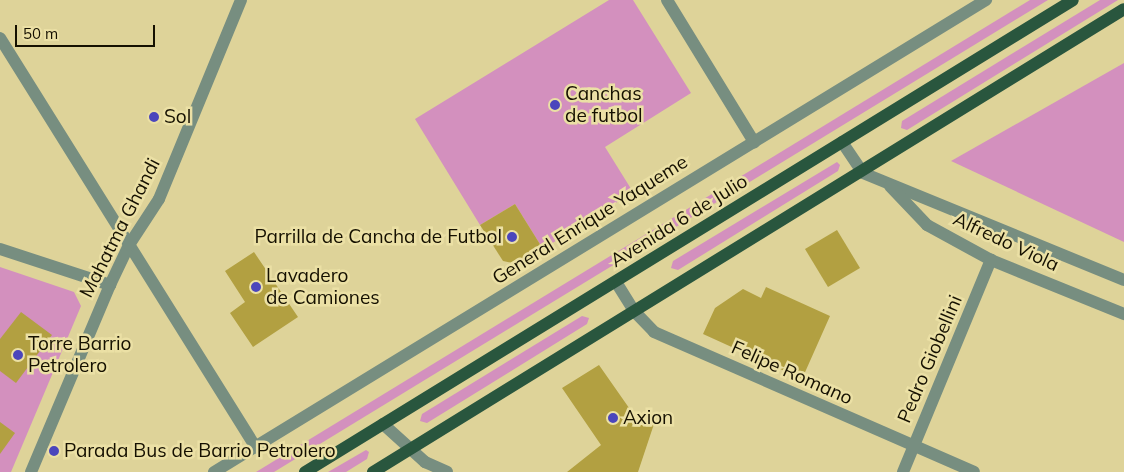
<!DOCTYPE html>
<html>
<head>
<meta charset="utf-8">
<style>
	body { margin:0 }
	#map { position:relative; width:1124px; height:472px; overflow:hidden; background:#ded399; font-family:Mulish,sans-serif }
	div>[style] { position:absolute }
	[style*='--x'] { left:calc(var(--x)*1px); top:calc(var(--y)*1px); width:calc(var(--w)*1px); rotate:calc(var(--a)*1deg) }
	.green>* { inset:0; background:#d390be }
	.building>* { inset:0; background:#b2a041 }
	.minor>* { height:12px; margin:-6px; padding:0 6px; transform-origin:6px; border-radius:6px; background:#778e80 }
	.major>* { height:12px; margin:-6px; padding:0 6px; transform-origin:6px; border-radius:6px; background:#29563e }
	.dots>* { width:14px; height:14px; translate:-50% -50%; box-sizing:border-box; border:2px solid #ebe0a5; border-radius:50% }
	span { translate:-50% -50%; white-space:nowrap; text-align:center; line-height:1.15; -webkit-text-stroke:5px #ebe0a5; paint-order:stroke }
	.poi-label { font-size:19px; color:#151000 }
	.left { translate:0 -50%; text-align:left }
	.right { translate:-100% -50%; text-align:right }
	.street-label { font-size:19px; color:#151000 }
	.scale { position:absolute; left:15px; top:25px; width:140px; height:22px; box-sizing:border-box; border:2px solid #151000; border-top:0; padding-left:6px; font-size:15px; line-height:18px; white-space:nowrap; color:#151000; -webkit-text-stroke:4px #ebe0a5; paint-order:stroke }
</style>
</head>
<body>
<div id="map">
	<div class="green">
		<div style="clip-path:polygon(609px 0,633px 0,691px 93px,605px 147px,633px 192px,543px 249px,515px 204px,480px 225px,415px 119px)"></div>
		<div style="clip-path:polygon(1030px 0,1048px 0,274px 472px,256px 472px)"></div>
		<div style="clip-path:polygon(1100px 0,1118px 0,907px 130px,901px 128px,902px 121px)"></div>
		<div style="clip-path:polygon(1124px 63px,1124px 242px,951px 161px)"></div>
		<div style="clip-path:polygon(837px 162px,840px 165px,838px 171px,678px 270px,671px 268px,673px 261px)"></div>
		<div style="clip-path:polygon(0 267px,74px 292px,81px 306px,11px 472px,0 472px)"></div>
		<div style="clip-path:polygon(582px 316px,589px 318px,587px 324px,427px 423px,420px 421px,422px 414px)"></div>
		<div style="clip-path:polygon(366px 450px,369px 452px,367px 459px,346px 472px,328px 472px)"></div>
	</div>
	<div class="building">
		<div style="clip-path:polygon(515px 204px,543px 249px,518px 264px,503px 261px,480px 225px)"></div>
		<div style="clip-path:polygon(837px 230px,860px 268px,828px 287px,805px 249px)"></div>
		<div style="clip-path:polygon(254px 252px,298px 317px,253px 347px,230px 313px,245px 302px,225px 271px)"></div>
		<div style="clip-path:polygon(766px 287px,830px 316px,802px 379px,703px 334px,715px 308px,743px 289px,761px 298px)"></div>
		<div style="clip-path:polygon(21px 312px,52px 335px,16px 383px,0 371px,0 339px)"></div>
		<div style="clip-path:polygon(599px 365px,634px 415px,655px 421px,638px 472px,567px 472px,601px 445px,562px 388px)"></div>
		<div style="clip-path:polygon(0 422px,15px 433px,0 454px)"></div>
	</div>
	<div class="minor">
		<div style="--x:667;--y:0;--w:167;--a:58.5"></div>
		<div style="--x:0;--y:38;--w:483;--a:58"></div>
		<div style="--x:842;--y:142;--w:37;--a:56"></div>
		<div style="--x:863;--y:173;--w:282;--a:22.3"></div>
		<div style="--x:890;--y:186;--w:54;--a:46.5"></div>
		<div style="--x:927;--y:225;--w:73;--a:28.7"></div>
		<div style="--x:991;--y:260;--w:144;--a:22.1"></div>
		<div style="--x:0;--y:249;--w:116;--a:18.1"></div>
		<div style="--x:616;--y:282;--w:34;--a:58"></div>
		<div style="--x:634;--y:311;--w:29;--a:46"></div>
		<div style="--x:654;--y:332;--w:349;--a:23.6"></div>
		<div style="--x:383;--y:424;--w:57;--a:42.1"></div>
		<div style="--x:425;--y:462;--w:24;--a:24"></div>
		<div style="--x:31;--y:472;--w:203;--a:-67.1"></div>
		<div style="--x:110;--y:285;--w:44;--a:-64.6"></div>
		<div style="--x:129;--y:245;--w:55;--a:-56.9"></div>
		<div style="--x:159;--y:199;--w:215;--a:-67.6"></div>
		<div style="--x:214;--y:472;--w:905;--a:-31.44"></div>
		<div style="--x:903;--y:472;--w:230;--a:-67.5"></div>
	</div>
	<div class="major">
		<div style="--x:305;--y:472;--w:901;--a:-31.57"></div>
		<div style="--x:373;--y:472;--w:882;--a:-31.65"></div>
	</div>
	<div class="dots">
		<div style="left:555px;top:105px;background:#4b46bc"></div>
		<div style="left:154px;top:117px;background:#4b46bc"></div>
		<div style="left:512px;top:237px;background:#4b46bc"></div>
		<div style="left:256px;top:287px;background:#4b46bc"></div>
		<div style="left:18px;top:355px;background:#4b46bc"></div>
		<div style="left:613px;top:418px;background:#4b46bc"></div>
		<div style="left:54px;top:451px;background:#4b46bc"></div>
	</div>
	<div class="poi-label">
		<span class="left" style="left:565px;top:105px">Canchas<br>de futbol</span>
		<span class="left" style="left:164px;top:117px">Sol</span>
		<span class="right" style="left:502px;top:237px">Parrilla de Cancha de Futbol</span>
		<span class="left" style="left:266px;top:287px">Lavadero<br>de Camiones</span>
		<span class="left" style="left:28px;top:355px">Torre Barrio<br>Petrolero</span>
		<span class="left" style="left:623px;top:418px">Axion</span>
		<span class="left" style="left:64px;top:451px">Parada Bus de Barrio Petrolero</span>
	</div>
	<div class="street-label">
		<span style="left:590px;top:220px;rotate:-32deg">General Enrique Yaqueme</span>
		<span style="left:679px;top:221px;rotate:-32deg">Avenida 6 de Julio</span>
		<span style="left:120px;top:228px;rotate:-63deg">Mahatma Ghandi</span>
		<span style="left:1006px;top:242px;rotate:25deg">Alfredo Viola</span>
		<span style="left:930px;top:359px;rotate:-67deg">Pedro Giobellini</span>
		<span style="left:792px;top:373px;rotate:24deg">Felipe Romano</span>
	</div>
	<div class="scale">50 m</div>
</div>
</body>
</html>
